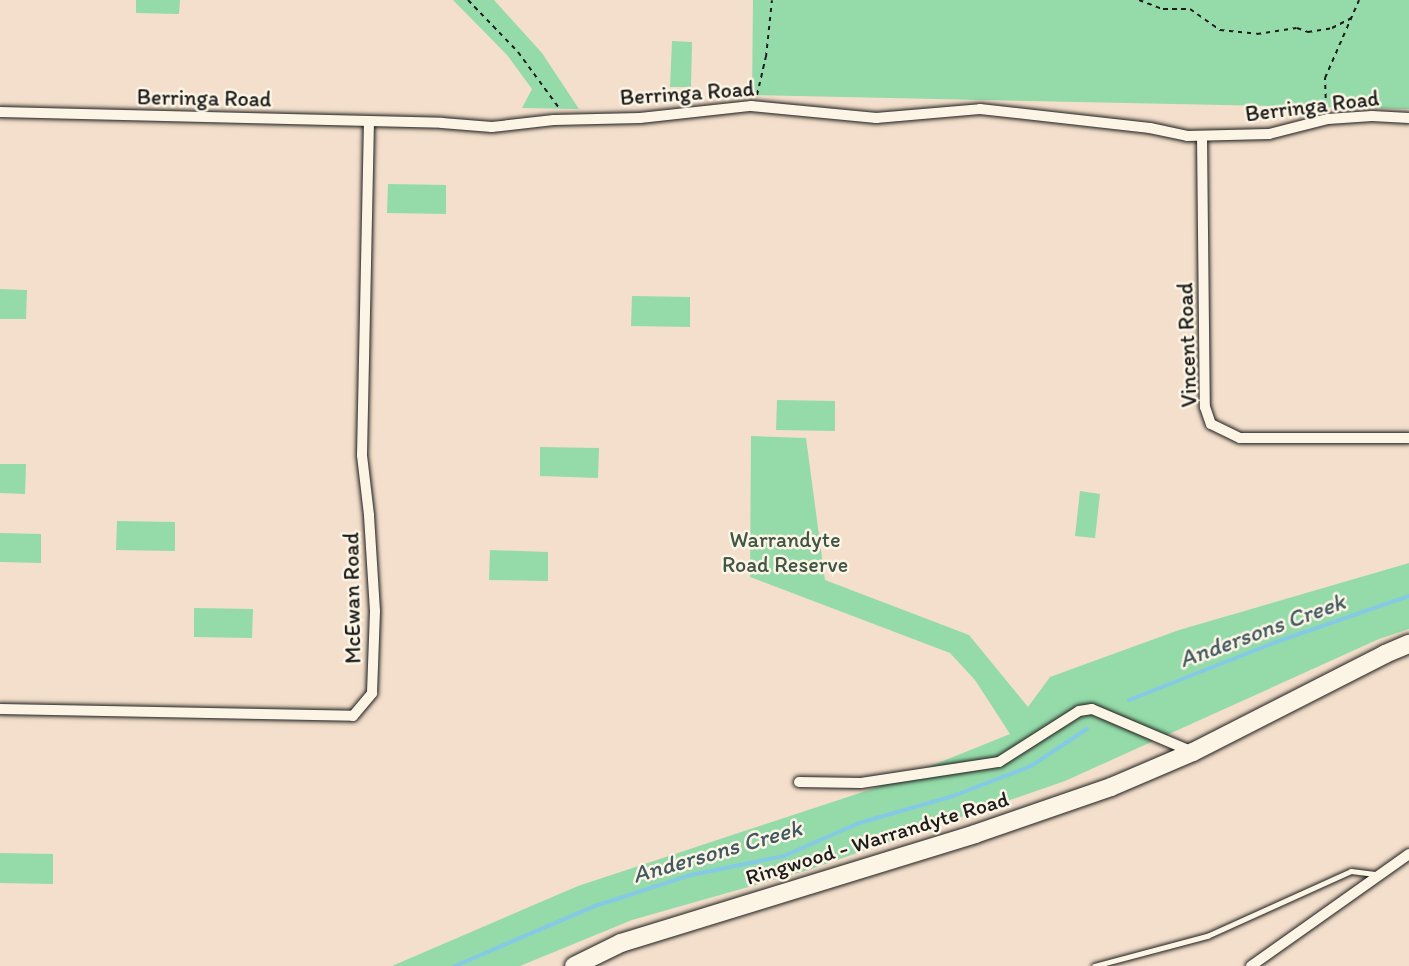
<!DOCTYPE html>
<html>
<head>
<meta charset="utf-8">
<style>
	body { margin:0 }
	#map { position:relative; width:1409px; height:966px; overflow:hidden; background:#f3dfcb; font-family:Itim,sans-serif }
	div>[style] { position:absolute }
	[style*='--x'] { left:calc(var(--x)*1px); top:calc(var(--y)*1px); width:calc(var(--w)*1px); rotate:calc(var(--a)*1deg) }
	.green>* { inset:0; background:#95dba9 }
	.stream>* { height:4px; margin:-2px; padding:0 2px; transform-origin:2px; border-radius:2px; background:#84c9e5 }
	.path>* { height:2px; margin-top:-1px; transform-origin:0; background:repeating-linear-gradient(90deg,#1c1c1c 0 4.5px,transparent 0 9px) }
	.roads { filter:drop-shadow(0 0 2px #1c1c1c) drop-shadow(0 0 2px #1c1c1c) }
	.service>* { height:5px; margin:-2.5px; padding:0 2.5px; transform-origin:2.5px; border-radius:2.5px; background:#fcf5e5 }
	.minor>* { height:10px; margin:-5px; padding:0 5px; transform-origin:5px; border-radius:5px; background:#fcf5e5 }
	.primary>* { height:18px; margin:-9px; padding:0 9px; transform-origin:9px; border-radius:9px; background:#fcf5e5 }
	span { translate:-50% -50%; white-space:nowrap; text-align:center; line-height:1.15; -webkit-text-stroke:5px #fcf5e5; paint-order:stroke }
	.street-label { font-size:22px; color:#1c1c1c }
	.park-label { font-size:22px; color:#405546 }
	.water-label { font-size:24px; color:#405962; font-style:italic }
</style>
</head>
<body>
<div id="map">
	<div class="green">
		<div style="clip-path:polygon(136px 0,180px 0,179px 14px,136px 13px)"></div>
		<div style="clip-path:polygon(453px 0,494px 0,542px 53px,579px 109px,522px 108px,532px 89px,507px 55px)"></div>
		<div style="clip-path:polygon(753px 0,1409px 0,1409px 109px,752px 95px)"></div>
		<div style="clip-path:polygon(672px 41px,692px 42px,691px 87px,670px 87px)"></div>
		<div style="clip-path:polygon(388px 184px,446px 185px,446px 214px,387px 213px)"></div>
		<div style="clip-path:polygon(0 289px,27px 290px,26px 319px,0 319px)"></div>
		<div style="clip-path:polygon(632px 296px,690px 297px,690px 327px,631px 326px)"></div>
		<div style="clip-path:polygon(777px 400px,835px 401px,835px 431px,776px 430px)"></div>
		<div style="clip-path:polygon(751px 436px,806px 438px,825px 580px,969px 635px,1028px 707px,1050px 677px,1179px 630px,1409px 563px,1409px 629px,1379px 639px,1065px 781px,808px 870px,632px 920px,520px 966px,392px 966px,578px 886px,881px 786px,1010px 734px,975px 680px,950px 653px,750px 577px)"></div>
		<div style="clip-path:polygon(540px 447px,599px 448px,598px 478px,540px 476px)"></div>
		<div style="clip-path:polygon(0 464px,26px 464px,25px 494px,0 493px)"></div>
		<div style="clip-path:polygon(1080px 491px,1100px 494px,1095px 538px,1075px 536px)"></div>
		<div style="clip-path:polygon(117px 521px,175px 522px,175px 551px,116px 550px)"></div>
		<div style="clip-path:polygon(0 533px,41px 534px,41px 563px,0 562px)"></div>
		<div style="clip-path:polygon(490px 550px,548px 552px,548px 581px,489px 580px)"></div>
		<div style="clip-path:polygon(194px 608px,253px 609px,252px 638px,194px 637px)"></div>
		<div style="clip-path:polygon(0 853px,53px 854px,53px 884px,0 883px)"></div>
	</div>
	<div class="stream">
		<div style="--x:1129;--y:700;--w:158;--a:-21.5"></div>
		<div style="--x:1276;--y:642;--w:141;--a:-19.1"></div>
		<div style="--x:455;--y:966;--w:152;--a:-23.2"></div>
		<div style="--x:595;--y:906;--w:101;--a:-17.9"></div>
		<div style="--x:691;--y:875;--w:95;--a:-11.5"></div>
		<div style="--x:784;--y:856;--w:82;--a:-23.7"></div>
		<div style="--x:859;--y:823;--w:98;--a:-16"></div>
		<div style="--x:953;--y:796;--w:84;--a:-21"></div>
		<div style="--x:1031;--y:766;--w:67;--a:-33.5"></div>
	</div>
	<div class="path">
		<div style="--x:468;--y:0;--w:72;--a:46.1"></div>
		<div style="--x:518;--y:52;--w:69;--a:53.8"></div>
		<div style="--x:1139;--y:0;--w:26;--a:21"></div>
		<div style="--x:1163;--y:9;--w:27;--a:0"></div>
		<div style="--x:1190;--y:9;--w:37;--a:35"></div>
		<div style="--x:1220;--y:30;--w:37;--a:6"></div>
		<div style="--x:1257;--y:34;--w:40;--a:-8.5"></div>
		<div style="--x:1297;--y:28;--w:12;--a:20"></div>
		<div style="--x:1308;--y:32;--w:24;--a:-9"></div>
		<div style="--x:1332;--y:28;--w:22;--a:-27"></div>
		<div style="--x:757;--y:95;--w:39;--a:-77"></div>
		<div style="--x:766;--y:57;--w:57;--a:-84"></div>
		<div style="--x:1326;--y:107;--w:29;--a:-92"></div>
		<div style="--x:1325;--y:78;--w:85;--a:-66.4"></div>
	</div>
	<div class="roads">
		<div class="service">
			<div style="--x:1094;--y:966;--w:117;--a:-14.9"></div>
			<div style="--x:1207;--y:936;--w:158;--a:-24.3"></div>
			<div style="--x:1351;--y:871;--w:26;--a:7"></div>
		</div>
		<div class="minor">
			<div style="--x:0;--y:112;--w:442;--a:1.4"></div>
			<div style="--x:442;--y:123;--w:50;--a:4.6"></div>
			<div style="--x:492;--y:127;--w:62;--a:-6.4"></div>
			<div style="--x:554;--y:120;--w:86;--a:-1.3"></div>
			<div style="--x:640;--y:118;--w:112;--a:-6.2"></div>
			<div style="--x:751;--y:106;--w:126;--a:5.5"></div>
			<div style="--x:876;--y:118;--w:104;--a:-4.9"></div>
			<div style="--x:980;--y:109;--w:171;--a:6.4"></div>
			<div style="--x:1150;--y:128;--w:38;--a:12"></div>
			<div style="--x:1187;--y:136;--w:82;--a:-1.4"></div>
			<div style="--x:1269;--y:134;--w:61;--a:-14.3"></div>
			<div style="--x:1328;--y:119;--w:44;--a:-3.9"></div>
			<div style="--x:1372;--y:116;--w:37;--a:3"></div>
			<div style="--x:1202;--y:136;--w:271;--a:89.4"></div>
			<div style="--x:1205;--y:407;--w:18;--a:71"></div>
			<div style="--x:1211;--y:424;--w:32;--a:26"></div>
			<div style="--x:1240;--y:438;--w:169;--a:0"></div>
			<div style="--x:0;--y:709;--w:353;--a:1.1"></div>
			<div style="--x:353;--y:716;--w:30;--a:-50"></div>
			<div style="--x:372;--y:693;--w:82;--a:-87.9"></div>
			<div style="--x:375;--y:611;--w:96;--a:-93.6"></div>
			<div style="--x:369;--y:515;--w:60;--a:-96.7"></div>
			<div style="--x:362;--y:455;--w:334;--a:-88.8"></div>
			<div style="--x:799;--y:782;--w:62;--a:0.9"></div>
			<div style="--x:861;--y:783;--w:140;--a:-8.7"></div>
			<div style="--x:999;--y:762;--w:95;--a:-32.5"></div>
			<div style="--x:1079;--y:711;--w:13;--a:-9"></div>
			<div style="--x:1092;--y:709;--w:110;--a:23.1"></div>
			<div style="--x:1251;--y:966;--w:194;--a:-35.3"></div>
		</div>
		<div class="primary">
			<div style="--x:574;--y:966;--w:52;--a:-26.1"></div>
			<div style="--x:621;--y:943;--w:370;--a:-17.1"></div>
			<div style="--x:975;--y:834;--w:144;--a:-19.1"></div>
			<div style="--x:1111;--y:787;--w:89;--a:-23.1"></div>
			<div style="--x:1193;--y:752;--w:216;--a:-27"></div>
			<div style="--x:1385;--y:654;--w:26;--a:-23"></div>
		</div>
	</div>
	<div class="street-label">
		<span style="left:687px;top:93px;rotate:-4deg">Berringa Road</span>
		<span style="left:204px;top:98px;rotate:1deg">Berringa Road</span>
		<span style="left:1312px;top:106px;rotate:-7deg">Berringa Road</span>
		<span style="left:1187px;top:345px;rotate:-92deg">Vincent Road</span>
		<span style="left:352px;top:598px;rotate:-91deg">McEwan Road</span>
		<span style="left:877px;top:838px;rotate:-17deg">Ringwood - Warrandyte Road</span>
	</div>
	<div class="park-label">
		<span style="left:785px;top:552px">Warrandyte<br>Road Reserve</span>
	</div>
	<div class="water-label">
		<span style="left:1262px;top:630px;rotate:-20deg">Andersons Creek</span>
		<span style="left:717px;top:851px;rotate:-16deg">Andersons Creek</span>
	</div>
</div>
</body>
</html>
